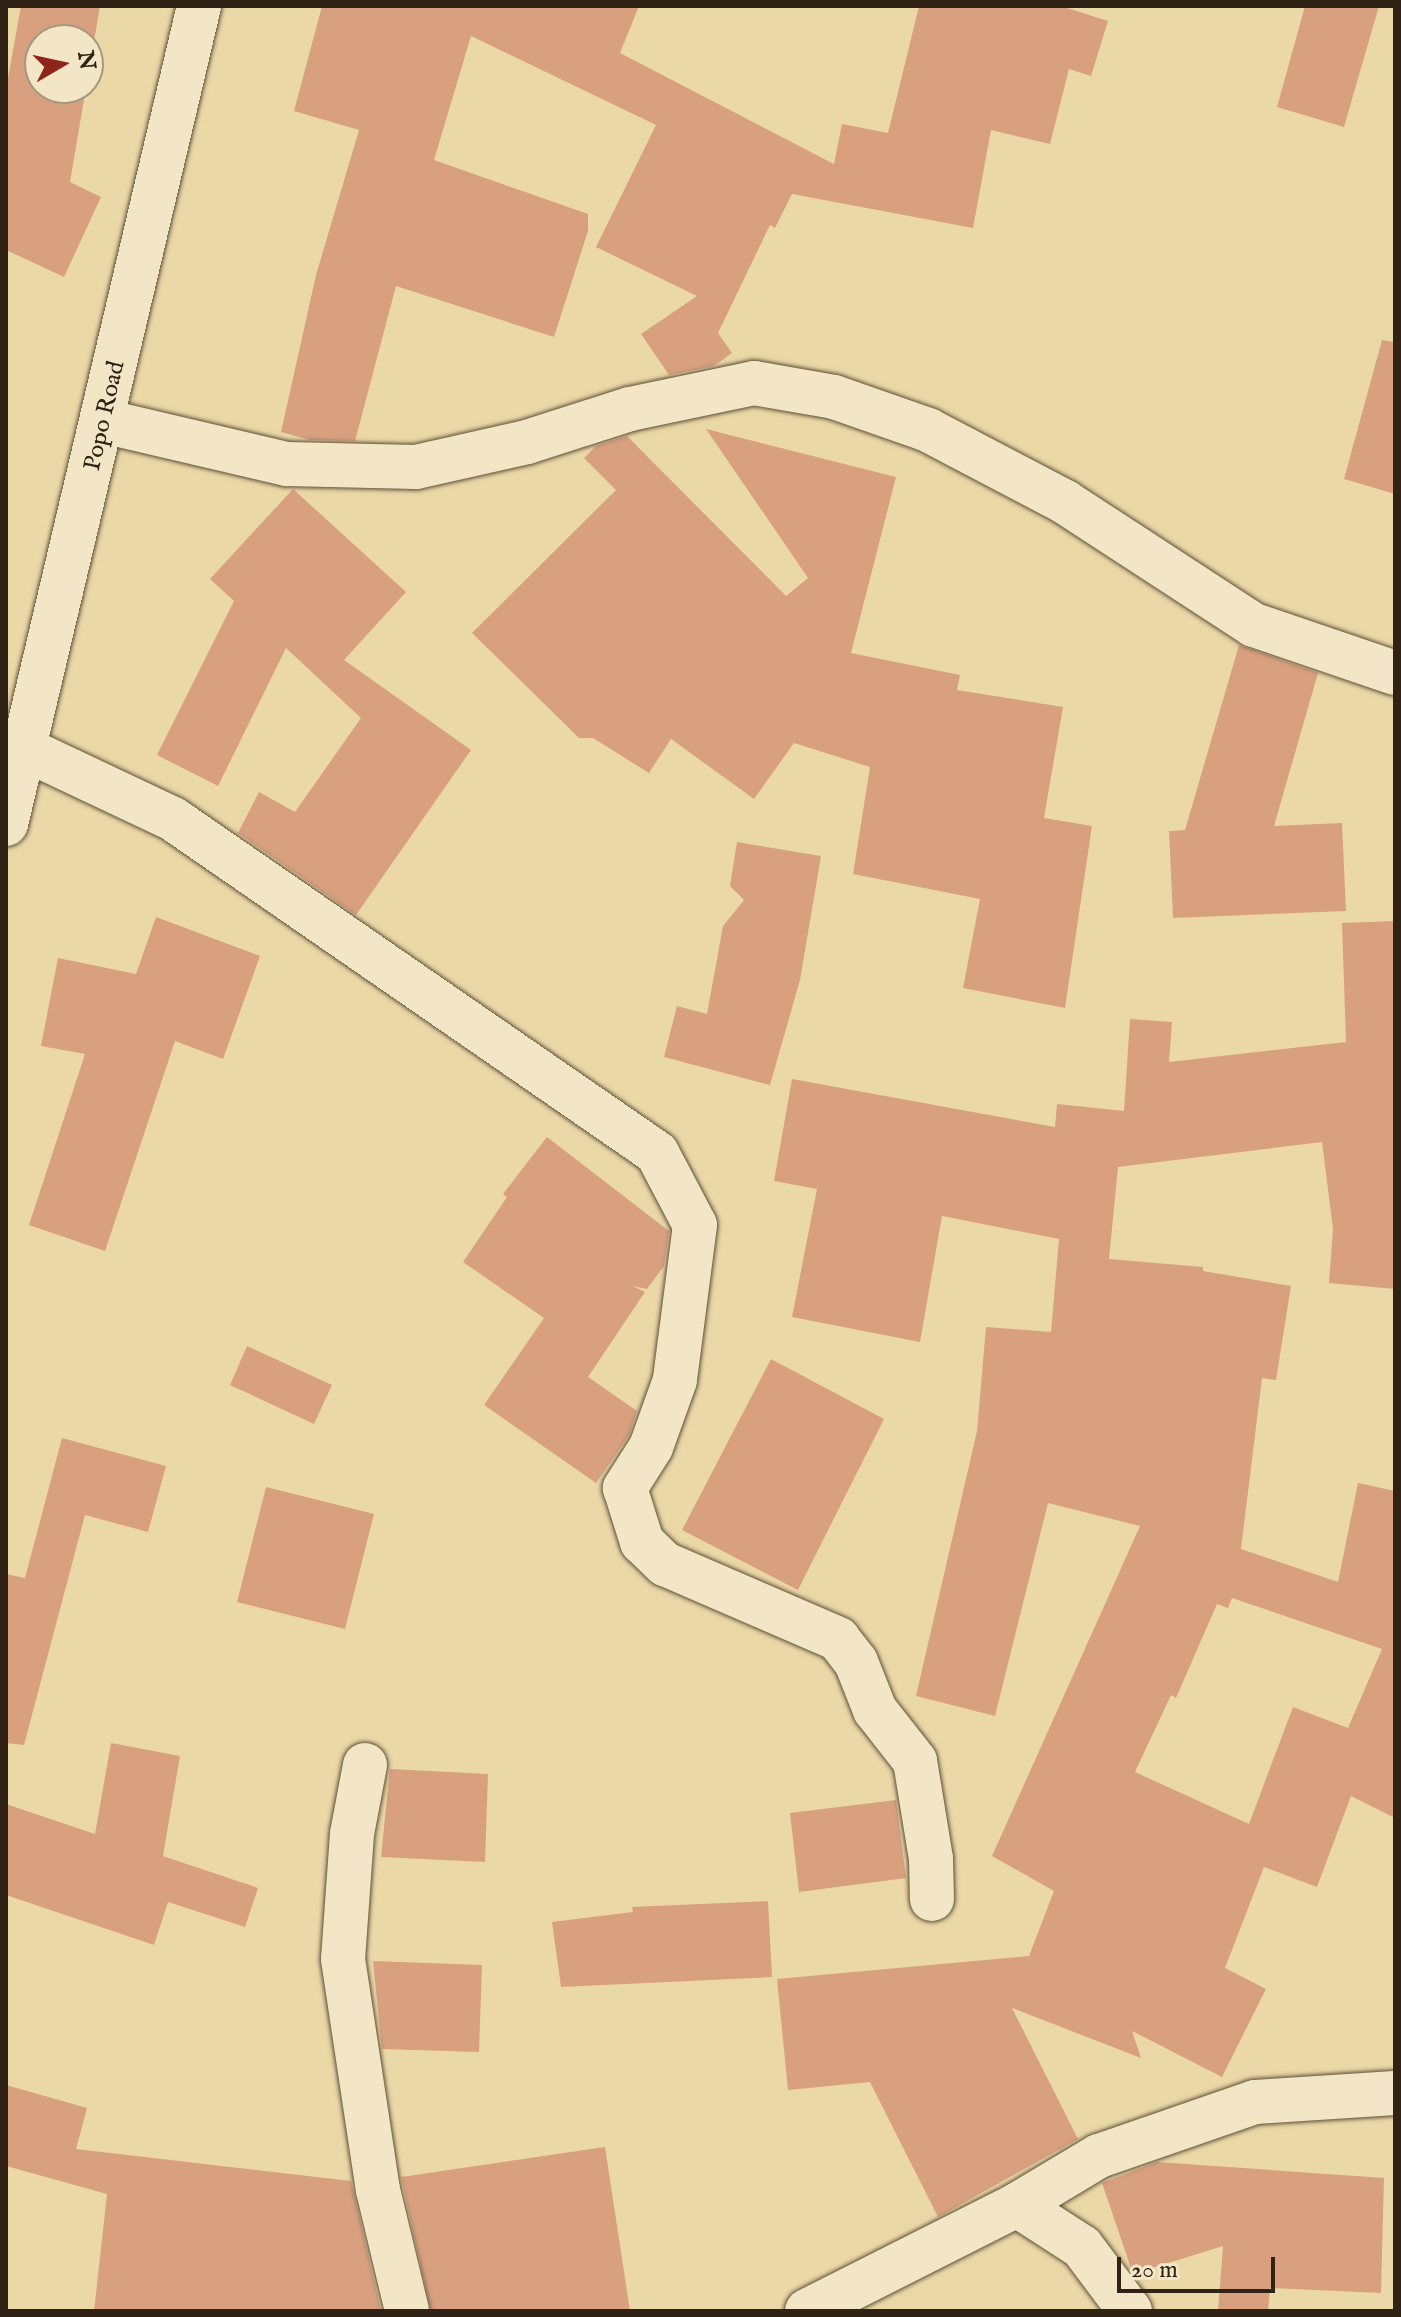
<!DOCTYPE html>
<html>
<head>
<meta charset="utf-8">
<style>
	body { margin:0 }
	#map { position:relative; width:1401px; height:2317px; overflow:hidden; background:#ebd8a7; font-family:"IM FELL English",serif }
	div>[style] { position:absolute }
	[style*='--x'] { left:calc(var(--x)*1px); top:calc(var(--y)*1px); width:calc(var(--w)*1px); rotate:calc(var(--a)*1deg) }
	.building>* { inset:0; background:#d9a080 }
	.roads { filter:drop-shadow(0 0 2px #5f5039) drop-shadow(0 0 2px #5f5039) }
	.street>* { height:44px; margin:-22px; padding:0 22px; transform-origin:22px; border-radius:22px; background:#f2e6c6 }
	.secondary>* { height:44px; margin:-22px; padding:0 22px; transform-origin:22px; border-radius:22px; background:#f2e6c6 }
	span { translate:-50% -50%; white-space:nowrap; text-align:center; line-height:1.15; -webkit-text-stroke:6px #f2e6c6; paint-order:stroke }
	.street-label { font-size:24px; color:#302214 }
	.frame { position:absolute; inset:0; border:8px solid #302214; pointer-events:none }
	.north { position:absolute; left:24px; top:24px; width:80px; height:80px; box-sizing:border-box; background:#f2e6c6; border:2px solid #a4987f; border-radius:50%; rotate:81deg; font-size:22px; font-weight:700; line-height:32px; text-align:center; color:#302214 }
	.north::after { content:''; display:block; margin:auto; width:28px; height:36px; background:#8f2418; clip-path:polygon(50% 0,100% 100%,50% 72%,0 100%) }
	.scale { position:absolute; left:1117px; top:2257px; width:158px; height:36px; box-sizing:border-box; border:4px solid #302214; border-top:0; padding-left:10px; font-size:24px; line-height:28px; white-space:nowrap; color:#302214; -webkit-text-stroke:6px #f2e6c6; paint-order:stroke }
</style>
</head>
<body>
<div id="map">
	<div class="building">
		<div style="clip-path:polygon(21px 6px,100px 6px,88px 77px,88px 40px,40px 40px,40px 88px,86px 88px,70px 182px,101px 197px,64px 277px,6px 250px,6px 89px)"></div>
		<div style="clip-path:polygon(322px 6px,639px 6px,620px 53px,834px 164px,842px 124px,888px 133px,919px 6px,1061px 6px,1108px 21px,1091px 76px,1069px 69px,1050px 144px,991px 130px,973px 228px,792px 194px,775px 228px,770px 225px,718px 333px,732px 353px,714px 366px,669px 375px,641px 334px,697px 296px,596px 247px,656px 125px,471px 36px,434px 160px,588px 214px,588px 231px,554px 337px,396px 286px,355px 441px,310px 440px,281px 432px,316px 275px,359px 130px,294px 111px)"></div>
		<div style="clip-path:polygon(1305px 6px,1379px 6px,1344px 127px,1277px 107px)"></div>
		<div style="clip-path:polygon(1382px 340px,1395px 342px,1395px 494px,1344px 479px)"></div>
		<div style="clip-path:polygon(706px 429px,896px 477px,851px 653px,960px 675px,957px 690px,1063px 707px,1044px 818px,1092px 826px,1065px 1008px,963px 988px,980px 899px,853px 874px,870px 767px,794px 743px,754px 799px,671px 739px,649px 773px,593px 738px,579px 738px,472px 633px,616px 490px,584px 458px,596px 446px,627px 436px,786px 596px,808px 578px)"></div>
		<div style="clip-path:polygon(293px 489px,406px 592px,344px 660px,471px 750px,356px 915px,238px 833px,259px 792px,295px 812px,361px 718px,286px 648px,218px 786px,157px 755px,234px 601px,210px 579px)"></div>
		<div style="clip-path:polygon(1239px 645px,1318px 673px,1274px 826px,1342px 823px,1346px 911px,1173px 918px,1169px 831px,1185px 830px)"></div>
		<div style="clip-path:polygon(737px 842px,821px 856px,800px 980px,770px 1085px,664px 1057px,677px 1006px,707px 1014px,723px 926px,744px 900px,730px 886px)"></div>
		<div style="clip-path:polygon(156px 917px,260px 956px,223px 1059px,175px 1041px,105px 1251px,29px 1225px,85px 1054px,41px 1046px,58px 958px,136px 974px)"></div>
		<div style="clip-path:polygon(evenodd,1395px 921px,1395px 1289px,1329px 1283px,1333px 1229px,1322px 1142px,1118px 1167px,1109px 1259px,1203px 1267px,1203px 1271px,1291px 1286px,1276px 1380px,1262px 1378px,1241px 1549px,1338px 1582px,1358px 1483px,1395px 1491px,1395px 1818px,1351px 1796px,1317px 1887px,1264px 1867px,1225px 1968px,1266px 1989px,1222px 2077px,1132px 2031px,1141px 2058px,1012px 2008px,1078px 2139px,938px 2217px,870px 2082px,788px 2090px,777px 1979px,1029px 1956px,1054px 1891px,992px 1856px,1140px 1526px,1048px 1503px,995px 1716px,916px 1696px,977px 1431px,986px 1327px,1051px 1332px,1059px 1239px,942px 1216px,920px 1342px,792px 1317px,817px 1189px,774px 1181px,792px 1079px,1055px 1127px,1057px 1104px,1124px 1111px,1130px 1019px,1172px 1022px,1169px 1062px,1346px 1042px,1342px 923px,1395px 921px,1232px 1598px,1382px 1649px,1348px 1728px,1293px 1707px,1249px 1824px,1135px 1772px,1171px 1695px,1176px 1698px,1217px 1604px,1228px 1608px,1232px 1598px)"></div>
		<div style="clip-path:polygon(547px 1137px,669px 1231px,664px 1266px,647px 1289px,633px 1286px,645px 1292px,588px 1377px,637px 1411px,629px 1435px,596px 1483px,484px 1405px,544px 1318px,463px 1262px,507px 1197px,503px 1194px)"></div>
		<div style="clip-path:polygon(247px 1346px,332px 1385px,314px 1424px,230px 1385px)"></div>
		<div style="clip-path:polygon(771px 1359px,884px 1419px,798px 1590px,682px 1530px)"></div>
		<div style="clip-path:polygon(62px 1438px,166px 1466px,148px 1532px,85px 1515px,24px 1745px,6px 1743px,6px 1574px,25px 1578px)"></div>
		<div style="clip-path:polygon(266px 1487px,374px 1514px,345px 1629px,237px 1602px)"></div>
		<div style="clip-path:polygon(111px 1743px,180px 1756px,163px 1856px,258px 1888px,245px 1927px,168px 1902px,154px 1945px,6px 1895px,6px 1804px,95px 1834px)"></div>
		<div style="clip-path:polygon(390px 1769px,488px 1774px,485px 1862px,381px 1857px)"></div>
		<div style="clip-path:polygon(896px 1800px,906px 1878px,799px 1892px,790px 1813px)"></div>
		<div style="clip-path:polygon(768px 1901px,772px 1977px,561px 1987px,552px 1922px,633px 1912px,632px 1907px)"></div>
		<div style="clip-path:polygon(373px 1961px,482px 1965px,479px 2052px,382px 2049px)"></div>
		<div style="clip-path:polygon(6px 2085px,87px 2108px,76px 2149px,351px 2181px,381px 2311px,94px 2311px,107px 2194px,6px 2166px)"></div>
		<div style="clip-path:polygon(605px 2147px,630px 2311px,431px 2311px,401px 2177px)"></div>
		<div style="clip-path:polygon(1157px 2162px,1384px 2178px,1381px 2293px,1270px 2288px,1268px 2311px,1218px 2311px,1223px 2246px,1133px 2274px,1102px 2183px)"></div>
	</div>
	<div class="roads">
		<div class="street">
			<div style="--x:103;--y:421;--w:189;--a:13.2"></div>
			<div style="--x:287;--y:464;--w:129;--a:1.3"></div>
			<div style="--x:416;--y:467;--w:114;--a:-12.7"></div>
			<div style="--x:527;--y:442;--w:108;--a:-17.8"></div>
			<div style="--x:630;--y:409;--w:127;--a:-11.8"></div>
			<div style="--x:754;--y:383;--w:81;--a:9.9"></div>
			<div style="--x:834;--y:397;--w:100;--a:19.3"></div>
			<div style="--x:928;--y:430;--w:155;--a:27.7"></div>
			<div style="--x:1065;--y:502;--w:225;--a:33.1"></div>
			<div style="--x:1254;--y:625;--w:149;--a:18.8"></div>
			<div style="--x:27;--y:750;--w:161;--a:25.3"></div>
			<div style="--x:173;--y:819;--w:588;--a:34.61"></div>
			<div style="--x:657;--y:1153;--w:81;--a:62.2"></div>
			<div style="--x:695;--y:1225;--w:156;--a:97.4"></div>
			<div style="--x:675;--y:1380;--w:71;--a:109.7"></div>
			<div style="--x:651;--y:1447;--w:49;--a:122.4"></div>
			<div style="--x:625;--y:1488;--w:57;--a:72.5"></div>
			<div style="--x:642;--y:1542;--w:32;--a:44"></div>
			<div style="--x:665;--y:1564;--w:189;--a:23.4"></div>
			<div style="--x:838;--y:1639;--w:29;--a:52"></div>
			<div style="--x:856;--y:1662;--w:52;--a:68.4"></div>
			<div style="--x:875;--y:1710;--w:65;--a:51.9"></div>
			<div style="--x:915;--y:1761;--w:99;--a:80.7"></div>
			<div style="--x:931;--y:1859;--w:40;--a:88.6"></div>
			<div style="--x:365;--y:1765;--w:70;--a:100.7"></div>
			<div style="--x:352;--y:1834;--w:125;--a:94.1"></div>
			<div style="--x:343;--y:1959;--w:234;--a:81.4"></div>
			<div style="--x:378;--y:2190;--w:124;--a:76.5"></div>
			<div style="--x:1017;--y:2205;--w:77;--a:32.9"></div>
			<div style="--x:1082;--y:2247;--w:80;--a:53.1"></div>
			<div style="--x:807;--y:2311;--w:235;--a:-26.8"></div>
			<div style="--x:1017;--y:2205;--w:96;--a:-30.9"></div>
			<div style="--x:1099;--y:2156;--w:165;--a:-19.1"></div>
			<div style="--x:1255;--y:2102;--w:140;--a:-3.7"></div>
		</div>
		<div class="secondary">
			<div style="--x:6;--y:824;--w:840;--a:-76.72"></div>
		</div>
	</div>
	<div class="street-label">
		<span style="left:105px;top:416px;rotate:-77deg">Popo Road</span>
	</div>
	<div class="frame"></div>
	<div class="north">N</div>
	<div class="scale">20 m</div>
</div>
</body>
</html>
